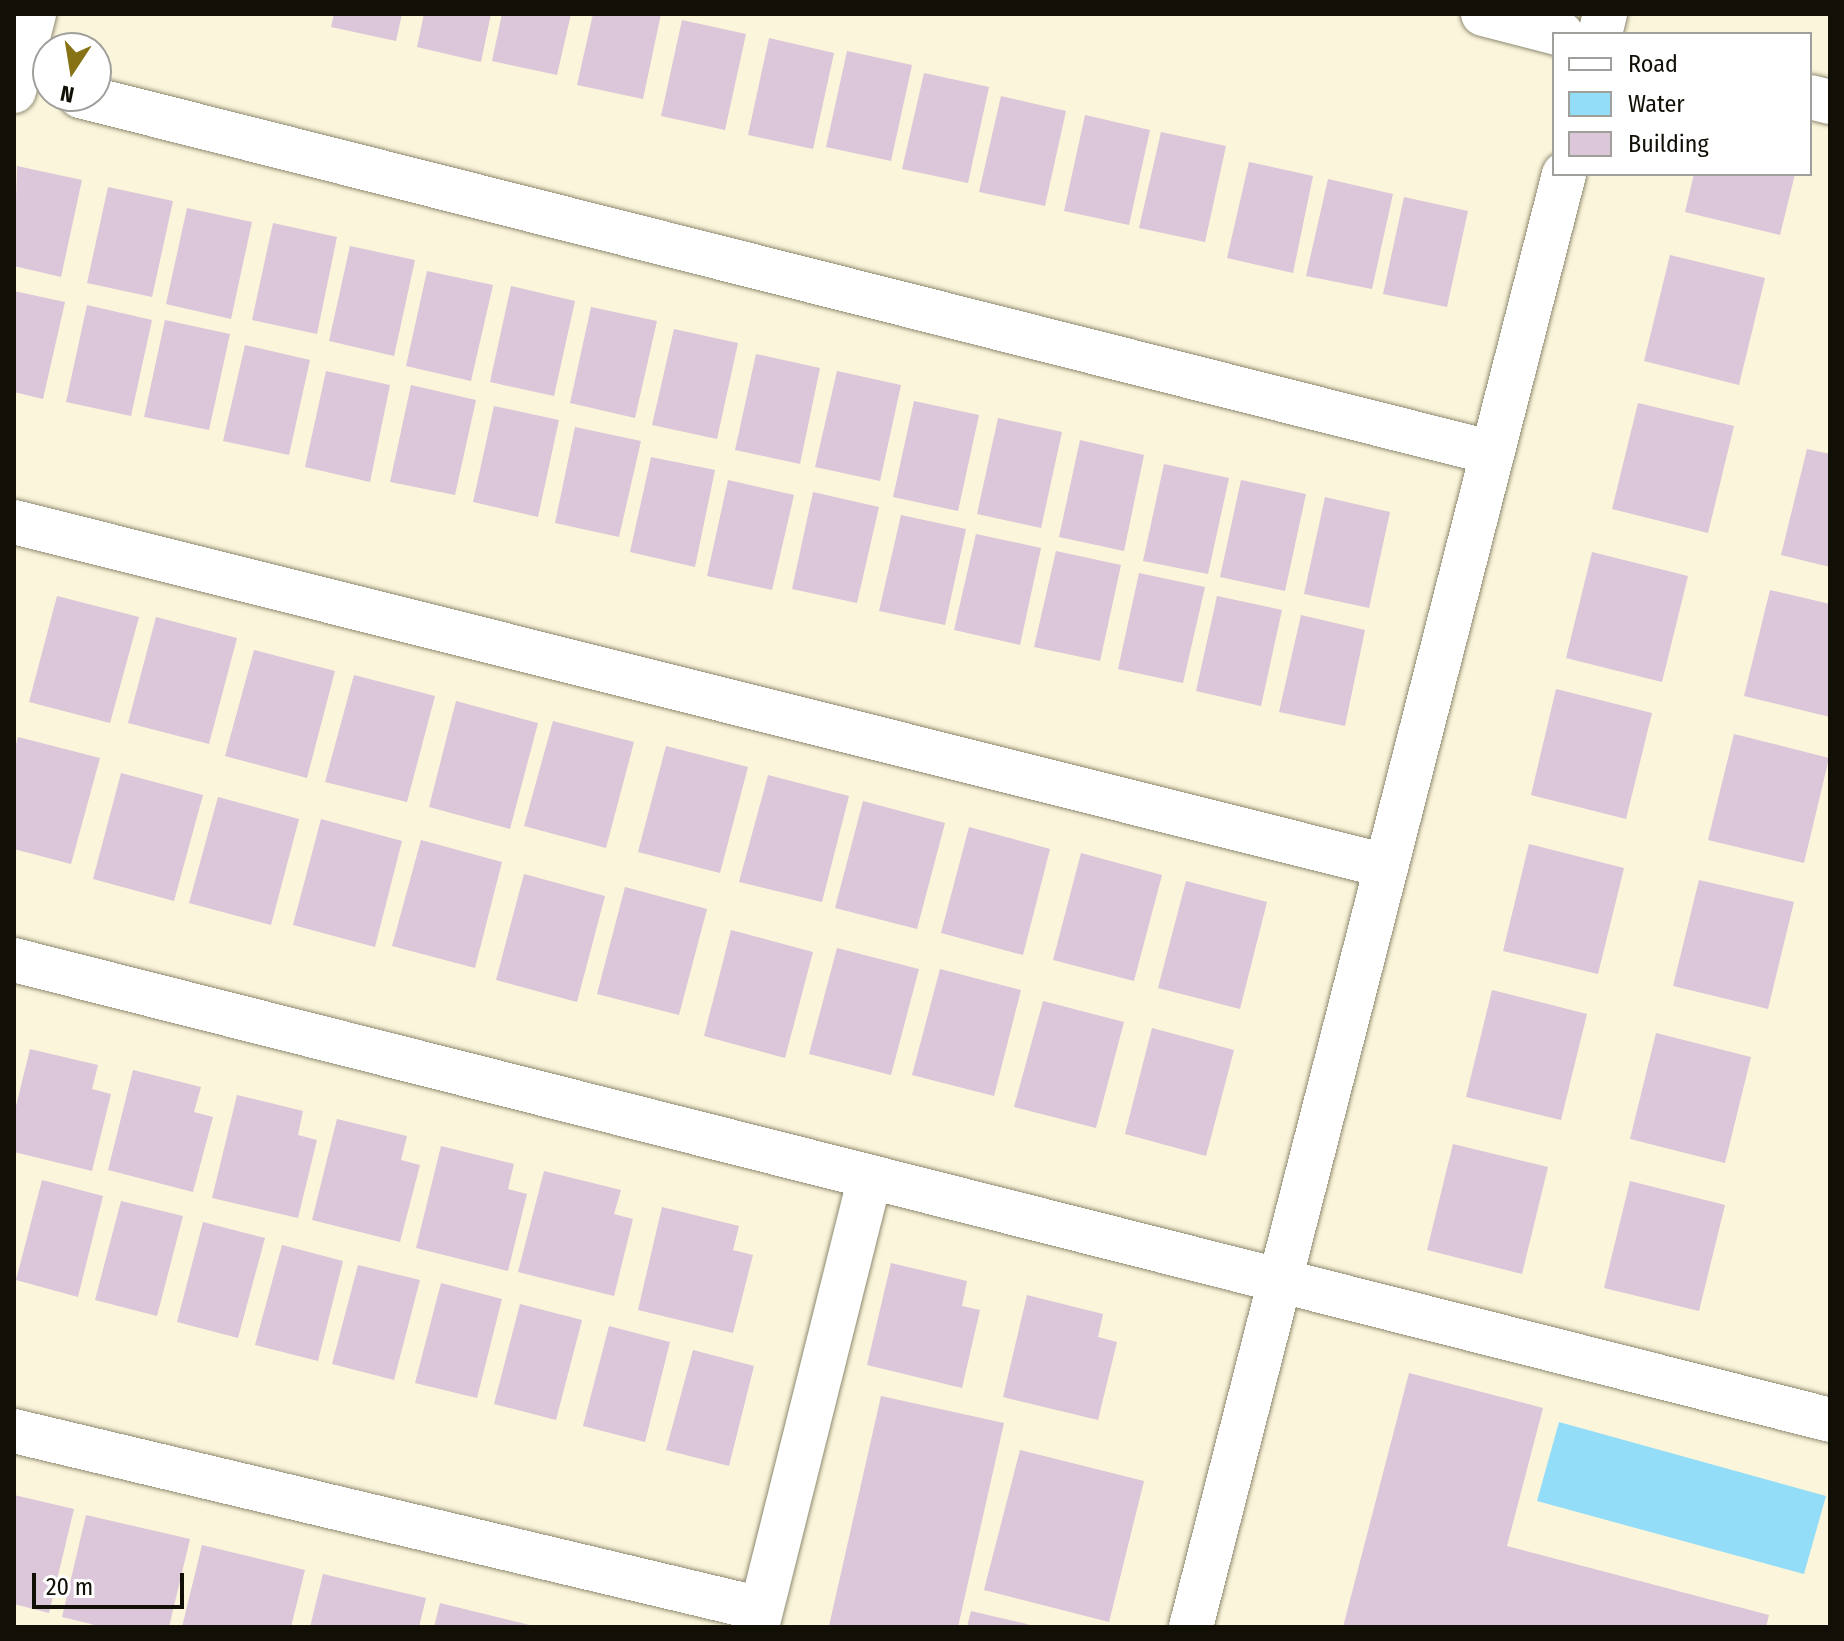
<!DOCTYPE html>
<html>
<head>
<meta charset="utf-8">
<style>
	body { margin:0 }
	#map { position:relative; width:1844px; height:1641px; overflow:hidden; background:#fbf5db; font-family:"Fira Sans Condensed",sans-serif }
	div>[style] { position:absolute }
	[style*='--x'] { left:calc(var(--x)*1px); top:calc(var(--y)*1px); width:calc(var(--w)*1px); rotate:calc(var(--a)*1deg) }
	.water>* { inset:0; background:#93ddf9 }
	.building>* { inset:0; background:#dcc6d9 }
	.roads { filter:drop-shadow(0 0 2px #8e8971) drop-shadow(0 0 2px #8e8971) }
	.street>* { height:44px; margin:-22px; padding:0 22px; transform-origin:22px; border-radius:22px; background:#fff }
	span { translate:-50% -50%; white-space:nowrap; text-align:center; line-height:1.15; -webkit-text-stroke:6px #fff; paint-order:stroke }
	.frame { position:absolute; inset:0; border:16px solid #110f06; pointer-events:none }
	.legend { position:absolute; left:1552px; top:32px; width:260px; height:144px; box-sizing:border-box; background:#fff; border:2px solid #a09f9b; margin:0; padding:10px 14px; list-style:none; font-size:24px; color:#110f06 }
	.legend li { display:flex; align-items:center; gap:16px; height:40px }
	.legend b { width:40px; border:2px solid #a09f9b }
	.north { position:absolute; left:32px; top:32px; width:80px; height:80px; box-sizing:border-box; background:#fff; border:2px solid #a09f9b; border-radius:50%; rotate:192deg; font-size:22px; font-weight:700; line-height:32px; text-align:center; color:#110f06 }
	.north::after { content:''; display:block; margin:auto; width:28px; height:36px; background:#877315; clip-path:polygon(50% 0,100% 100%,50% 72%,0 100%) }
	.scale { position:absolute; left:32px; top:1573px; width:152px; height:36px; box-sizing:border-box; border:4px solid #110f06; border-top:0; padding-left:10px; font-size:24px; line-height:28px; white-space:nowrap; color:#110f06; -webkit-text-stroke:6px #fff; paint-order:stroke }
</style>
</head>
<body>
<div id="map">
	<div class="water">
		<div style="clip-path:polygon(1559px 1422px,1826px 1496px,1804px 1574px,1537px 1501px)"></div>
	</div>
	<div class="building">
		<div style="clip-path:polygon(334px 14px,402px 14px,396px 41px,331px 27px)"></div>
		<div style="clip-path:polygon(424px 14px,491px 14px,481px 62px,417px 47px)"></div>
		<div style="clip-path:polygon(502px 14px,571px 14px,557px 75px,492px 61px)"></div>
		<div style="clip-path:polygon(593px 14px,661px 14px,643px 99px,577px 85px)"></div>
		<div style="clip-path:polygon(682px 20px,746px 34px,725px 130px,661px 116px)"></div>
		<div style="clip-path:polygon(769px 38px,834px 53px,813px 149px,748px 135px)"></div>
		<div style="clip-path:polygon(847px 51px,912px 65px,891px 161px,826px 147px)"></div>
		<div style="clip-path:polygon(924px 73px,989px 87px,968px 183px,902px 169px)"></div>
		<div style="clip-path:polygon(1001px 96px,1066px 111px,1045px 206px,979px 192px)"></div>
		<div style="clip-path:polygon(1085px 115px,1150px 130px,1129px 225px,1064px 211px)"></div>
		<div style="clip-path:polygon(1161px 132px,1226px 146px,1205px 242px,1139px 228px)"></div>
		<div style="clip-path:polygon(1249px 162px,1313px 176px,1293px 273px,1227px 258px)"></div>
		<div style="clip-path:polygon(17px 166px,82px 180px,61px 277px,14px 266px)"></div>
		<div style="clip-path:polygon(1694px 174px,1795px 174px,1780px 235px,1685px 212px)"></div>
		<div style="clip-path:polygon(1328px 179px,1393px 194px,1372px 289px,1306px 276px)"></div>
		<div style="clip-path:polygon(108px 187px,173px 201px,152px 297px,87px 283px)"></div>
		<div style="clip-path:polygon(1404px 197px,1468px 211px,1447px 307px,1383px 294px)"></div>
		<div style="clip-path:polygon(187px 208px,252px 222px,231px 319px,166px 304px)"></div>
		<div style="clip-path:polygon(273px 223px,337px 237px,317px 334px,252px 320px)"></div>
		<div style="clip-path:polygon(350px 246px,415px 260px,394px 356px,329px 341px)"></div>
		<div style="clip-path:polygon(1670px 255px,1765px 278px,1739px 385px,1644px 361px)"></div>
		<div style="clip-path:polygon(427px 271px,493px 285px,471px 381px,406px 366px)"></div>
		<div style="clip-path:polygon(511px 286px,575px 301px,554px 396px,490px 382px)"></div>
		<div style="clip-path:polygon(14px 291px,65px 302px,43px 399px,14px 392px)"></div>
		<div style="clip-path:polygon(87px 305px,152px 320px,131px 416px,66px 402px)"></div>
		<div style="clip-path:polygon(591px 307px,657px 321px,635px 418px,570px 403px)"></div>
		<div style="clip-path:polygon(165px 320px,230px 334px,209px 430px,144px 417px)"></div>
		<div style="clip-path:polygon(674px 329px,738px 343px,717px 439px,652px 425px)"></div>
		<div style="clip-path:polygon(245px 345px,310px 360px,289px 455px,223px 441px)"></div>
		<div style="clip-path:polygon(756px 354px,820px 368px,800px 464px,735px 450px)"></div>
		<div style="clip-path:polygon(326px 371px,390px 385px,370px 482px,305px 467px)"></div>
		<div style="clip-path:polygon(837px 371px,901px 385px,880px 481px,815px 467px)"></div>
		<div style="clip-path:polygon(411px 385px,476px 400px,455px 495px,390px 482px)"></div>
		<div style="clip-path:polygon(914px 401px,979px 415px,958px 511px,893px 497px)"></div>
		<div style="clip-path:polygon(1638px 403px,1734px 426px,1708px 533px,1612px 509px)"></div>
		<div style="clip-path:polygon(494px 406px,559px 420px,538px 517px,473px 502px)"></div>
		<div style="clip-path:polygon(998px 418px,1062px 432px,1041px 528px,977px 514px)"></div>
		<div style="clip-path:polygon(575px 427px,641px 441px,619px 537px,555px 523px)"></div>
		<div style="clip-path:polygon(1080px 440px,1144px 455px,1124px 551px,1059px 537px)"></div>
		<div style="clip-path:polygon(1807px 449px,1830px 454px,1830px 567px,1781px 555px)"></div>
		<div style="clip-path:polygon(651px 457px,715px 470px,695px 567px,630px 552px)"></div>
		<div style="clip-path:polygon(1164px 464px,1229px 478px,1208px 574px,1143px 561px)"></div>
		<div style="clip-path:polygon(728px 480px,794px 495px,772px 590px,707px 576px)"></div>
		<div style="clip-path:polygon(1241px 480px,1306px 494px,1285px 591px,1220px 577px)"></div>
		<div style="clip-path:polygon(813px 492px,879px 507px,857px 603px,792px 589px)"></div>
		<div style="clip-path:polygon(1325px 497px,1390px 512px,1369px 608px,1304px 594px)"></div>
		<div style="clip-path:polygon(901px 515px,966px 529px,945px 625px,879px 611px)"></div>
		<div style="clip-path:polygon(976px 534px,1041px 548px,1020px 645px,954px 630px)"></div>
		<div style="clip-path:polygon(1056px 551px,1121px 565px,1100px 661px,1034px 647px)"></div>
		<div style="clip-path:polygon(1592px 552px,1688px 576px,1662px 682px,1566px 658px)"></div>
		<div style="clip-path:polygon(1139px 573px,1205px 587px,1183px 683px,1118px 669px)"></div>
		<div style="clip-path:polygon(1770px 590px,1830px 604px,1830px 717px,1744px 696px)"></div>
		<div style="clip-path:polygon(57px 596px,139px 617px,110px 723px,29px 702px)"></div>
		<div style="clip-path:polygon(1217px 596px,1282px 610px,1261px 706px,1196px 691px)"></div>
		<div style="clip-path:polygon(1301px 615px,1365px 630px,1345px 726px,1279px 712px)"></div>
		<div style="clip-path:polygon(156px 617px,237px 638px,209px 744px,128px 723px)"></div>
		<div style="clip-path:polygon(254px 650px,335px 671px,307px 778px,225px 756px)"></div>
		<div style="clip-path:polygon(354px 675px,435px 696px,407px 802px,325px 782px)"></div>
		<div style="clip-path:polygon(1556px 689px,1652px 713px,1626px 819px,1531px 795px)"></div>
		<div style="clip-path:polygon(456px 701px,538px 723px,510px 829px,429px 807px)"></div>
		<div style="clip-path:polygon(553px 721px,634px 742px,606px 848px,524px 826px)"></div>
		<div style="clip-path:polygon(1734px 734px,1829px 758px,1804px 863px,1708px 840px)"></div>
		<div style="clip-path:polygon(18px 737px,100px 758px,71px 864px,14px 849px,14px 751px)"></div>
		<div style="clip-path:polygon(666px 746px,748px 767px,720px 873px,638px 852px)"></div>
		<div style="clip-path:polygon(121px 773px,203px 795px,174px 901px,93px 879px)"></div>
		<div style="clip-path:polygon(768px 775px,849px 796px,822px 902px,739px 882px)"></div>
		<div style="clip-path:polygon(218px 797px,299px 819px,271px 925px,189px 903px)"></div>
		<div style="clip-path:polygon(863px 801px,945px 823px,917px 929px,835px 908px)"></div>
		<div style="clip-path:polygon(321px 819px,402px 841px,375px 947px,293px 925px)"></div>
		<div style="clip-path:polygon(969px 827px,1050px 849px,1023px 955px,941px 933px)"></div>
		<div style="clip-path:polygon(421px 840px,502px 862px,475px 968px,392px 946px)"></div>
		<div style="clip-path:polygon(1529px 844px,1624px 868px,1598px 974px,1503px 951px)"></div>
		<div style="clip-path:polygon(1081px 853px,1162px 875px,1134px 981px,1053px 960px)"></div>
		<div style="clip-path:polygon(524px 874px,605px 896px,577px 1002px,496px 980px)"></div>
		<div style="clip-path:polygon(1699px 880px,1794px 902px,1768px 1009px,1673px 986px)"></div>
		<div style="clip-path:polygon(1186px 881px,1267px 902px,1240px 1009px,1158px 988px)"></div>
		<div style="clip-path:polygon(625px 887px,707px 909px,679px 1015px,597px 994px)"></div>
		<div style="clip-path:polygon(731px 930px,813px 952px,785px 1058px,704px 1036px)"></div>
		<div style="clip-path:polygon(837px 948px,919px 969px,891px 1075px,809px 1054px)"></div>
		<div style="clip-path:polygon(940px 969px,1021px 990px,994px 1096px,912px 1075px)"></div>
		<div style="clip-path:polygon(1492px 990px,1587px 1014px,1561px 1120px,1466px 1097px)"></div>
		<div style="clip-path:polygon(1043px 1001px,1124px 1022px,1096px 1128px,1014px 1107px)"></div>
		<div style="clip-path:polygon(1152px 1028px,1234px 1050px,1206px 1156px,1125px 1134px)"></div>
		<div style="clip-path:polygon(1656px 1033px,1751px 1057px,1725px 1163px,1630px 1139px)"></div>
		<div style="clip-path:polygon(30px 1049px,98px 1065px,92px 1089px,111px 1094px,92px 1171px,14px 1152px,14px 1114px)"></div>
		<div style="clip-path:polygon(133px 1070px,201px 1087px,194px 1112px,213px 1117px,193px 1192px,108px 1170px)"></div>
		<div style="clip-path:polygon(237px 1095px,303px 1111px,298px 1135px,317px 1140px,298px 1218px,212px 1198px)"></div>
		<div style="clip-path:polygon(337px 1119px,407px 1136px,401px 1160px,420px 1165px,400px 1242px,312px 1220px)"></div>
		<div style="clip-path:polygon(1453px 1144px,1548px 1167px,1522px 1274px,1427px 1250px)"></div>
		<div style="clip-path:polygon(441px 1146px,514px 1164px,508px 1189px,527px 1194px,508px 1271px,416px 1248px)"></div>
		<div style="clip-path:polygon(544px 1171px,621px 1190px,614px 1214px,633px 1219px,614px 1296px,518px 1272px)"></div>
		<div style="clip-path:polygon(42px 1180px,103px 1196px,78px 1297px,16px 1280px)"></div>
		<div style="clip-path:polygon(1630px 1181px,1725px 1205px,1699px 1311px,1604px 1288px)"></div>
		<div style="clip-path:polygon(121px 1201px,183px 1216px,157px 1316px,95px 1300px)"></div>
		<div style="clip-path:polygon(662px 1207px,739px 1226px,733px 1250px,753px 1255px,733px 1333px,638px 1310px)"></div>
		<div style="clip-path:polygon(203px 1222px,265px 1238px,238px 1338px,177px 1322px)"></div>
		<div style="clip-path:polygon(282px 1245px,343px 1261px,318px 1361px,255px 1345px)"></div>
		<div style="clip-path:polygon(891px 1263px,967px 1281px,962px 1306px,980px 1310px,962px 1388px,867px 1365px)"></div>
		<div style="clip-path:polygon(358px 1265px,420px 1280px,394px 1380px,332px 1364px)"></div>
		<div style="clip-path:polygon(441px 1283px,502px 1299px,477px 1398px,415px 1383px)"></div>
		<div style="clip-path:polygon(1027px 1295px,1103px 1314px,1098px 1337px,1117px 1342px,1098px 1420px,1003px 1397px)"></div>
		<div style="clip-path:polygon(520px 1304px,582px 1320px,556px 1420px,494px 1404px)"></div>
		<div style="clip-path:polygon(609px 1326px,670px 1342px,645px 1442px,583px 1426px)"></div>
		<div style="clip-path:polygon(693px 1350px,754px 1366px,729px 1466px,666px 1450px)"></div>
		<div style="clip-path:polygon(1409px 1373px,1543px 1408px,1507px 1546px,1769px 1615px,1766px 1627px,1343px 1627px)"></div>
		<div style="clip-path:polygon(881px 1396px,1004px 1423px,958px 1627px,829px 1626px)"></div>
		<div style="clip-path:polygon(1020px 1450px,1144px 1481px,1109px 1622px,984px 1590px)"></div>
		<div style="clip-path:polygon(14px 1495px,74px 1509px,49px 1613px,14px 1604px)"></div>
		<div style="clip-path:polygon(86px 1515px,190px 1539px,169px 1627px,103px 1627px,62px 1617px)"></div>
		<div style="clip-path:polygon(202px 1545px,305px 1570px,291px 1627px,182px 1627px)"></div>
		<div style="clip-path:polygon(323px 1574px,426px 1598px,419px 1627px,310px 1627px)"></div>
		<div style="clip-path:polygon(440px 1603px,534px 1626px,534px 1627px,434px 1627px)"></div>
		<div style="clip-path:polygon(971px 1611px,1035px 1626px,1035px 1627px,967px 1627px)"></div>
	</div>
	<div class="roads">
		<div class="street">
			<div style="--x:1483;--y:14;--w:81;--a:14.4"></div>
			<div style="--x:1600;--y:34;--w:21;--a:-76"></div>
			<div style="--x:14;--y:91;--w:80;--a:-75.4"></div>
			<div style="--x:80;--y:96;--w:1457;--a:14.18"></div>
			<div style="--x:1810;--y:97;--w:21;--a:14"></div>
			<div style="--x:14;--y:522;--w:1415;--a:14.07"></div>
			<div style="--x:14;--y:960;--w:1873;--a:14.21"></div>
			<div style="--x:14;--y:1431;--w:768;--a:13.4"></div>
			<div style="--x:757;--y:1627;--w:464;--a:-75.9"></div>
			<div style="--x:1191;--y:1627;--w:1500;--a:-75.6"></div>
		</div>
	</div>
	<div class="frame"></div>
	<ul class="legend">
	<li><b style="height:10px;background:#fff"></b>Road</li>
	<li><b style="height:22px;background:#93ddf9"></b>Water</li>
	<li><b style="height:22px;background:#dcc6d9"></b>Building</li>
	</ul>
	<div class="north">N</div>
	<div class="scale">20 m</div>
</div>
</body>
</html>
